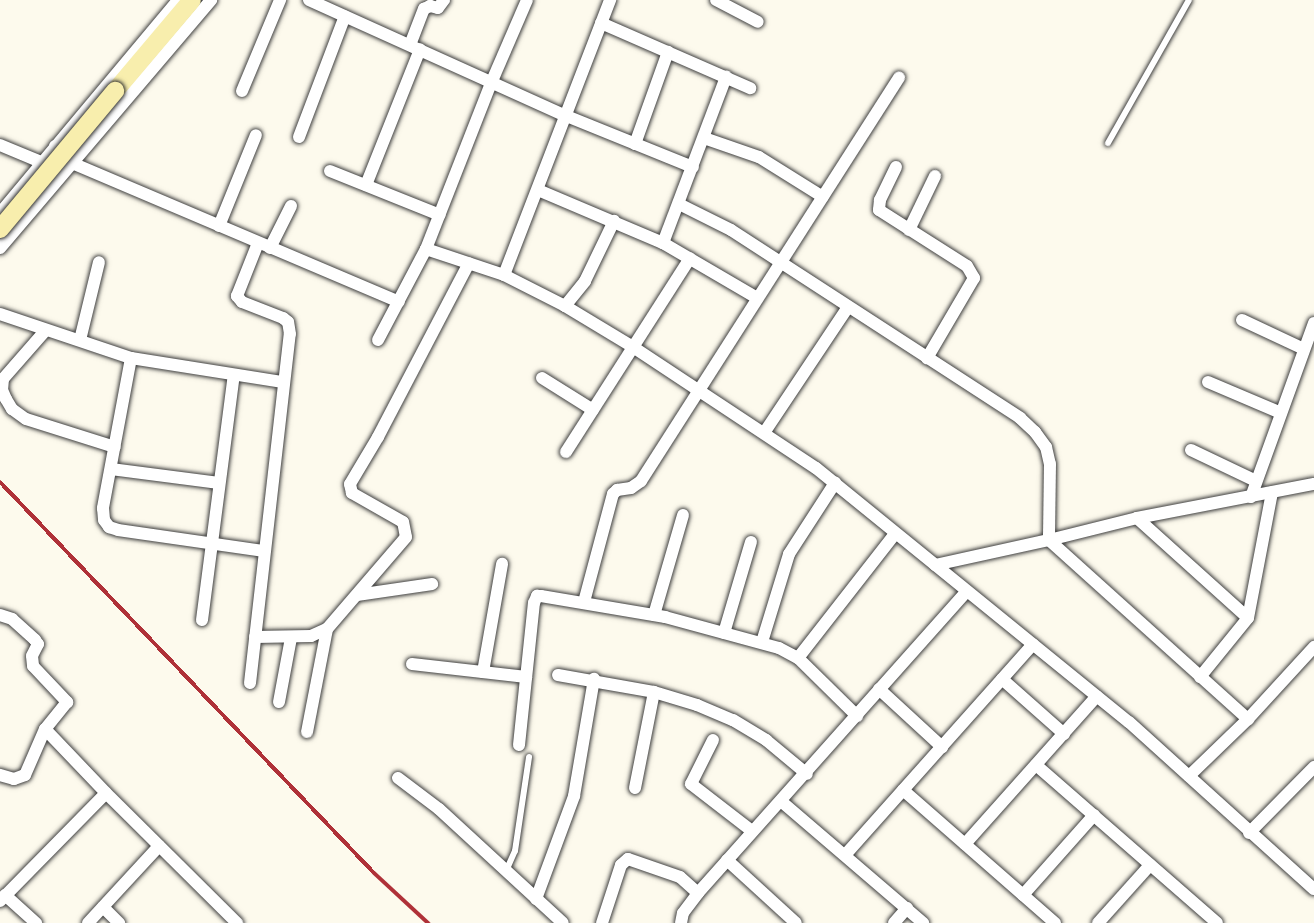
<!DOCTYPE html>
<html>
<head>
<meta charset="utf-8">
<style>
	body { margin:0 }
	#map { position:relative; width:1314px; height:923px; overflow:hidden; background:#fdfaed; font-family:"Times New Roman",serif }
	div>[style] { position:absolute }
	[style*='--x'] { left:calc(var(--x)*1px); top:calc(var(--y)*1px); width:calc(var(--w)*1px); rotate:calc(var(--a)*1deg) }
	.roads { filter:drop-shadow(0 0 2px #3f3f3f) drop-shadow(0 0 2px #3f3f3f) }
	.service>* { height:6px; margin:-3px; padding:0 3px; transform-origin:3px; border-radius:3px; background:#fff }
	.minor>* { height:12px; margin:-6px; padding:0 6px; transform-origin:6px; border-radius:6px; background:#fff }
	.secondary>* { height:18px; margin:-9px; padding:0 9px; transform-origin:9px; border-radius:9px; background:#f8eead }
	.rail>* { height:4px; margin:-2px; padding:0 2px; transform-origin:2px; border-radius:2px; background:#af3138 }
	.bridges { filter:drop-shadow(0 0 2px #2e2e2e) drop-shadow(0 0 2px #2e2e2e) }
	.secondary-bridge>* { height:18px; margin:-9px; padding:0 9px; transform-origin:9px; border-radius:9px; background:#f8eead }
	span { translate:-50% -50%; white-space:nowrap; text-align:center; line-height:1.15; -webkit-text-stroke:6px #fff; paint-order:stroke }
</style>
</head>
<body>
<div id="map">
	<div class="roads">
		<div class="service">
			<div style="--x:1108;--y:143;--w:164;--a:-60.5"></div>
			<div style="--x:506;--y:871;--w:22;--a:-66"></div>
			<div style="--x:515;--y:851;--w:95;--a:-81.5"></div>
		</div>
		<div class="minor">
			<div style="--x:309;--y:0;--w:280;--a:24.3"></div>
			<div style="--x:564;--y:115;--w:139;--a:22"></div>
			<div style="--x:716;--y:0;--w:47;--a:27.6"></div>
			<div style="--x:601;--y:23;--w:163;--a:23.6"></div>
			<div style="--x:410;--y:45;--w:39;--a:-69"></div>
			<div style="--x:424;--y:9;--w:7;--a:-27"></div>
			<div style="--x:430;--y:6;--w:8;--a:14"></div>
			<div style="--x:438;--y:8;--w:10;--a:-53"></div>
			<div style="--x:242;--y:91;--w:99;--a:-67.3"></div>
			<div style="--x:299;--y:137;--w:129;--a:-69.2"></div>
			<div style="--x:704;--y:138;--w:58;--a:19.1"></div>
			<div style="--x:759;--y:157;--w:75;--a:32"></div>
			<div style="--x:635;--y:144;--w:98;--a:-70.3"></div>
			<div style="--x:0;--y:145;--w:44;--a:22.5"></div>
			<div style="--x:55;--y:146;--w:24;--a:45"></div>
			<div style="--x:72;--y:163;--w:355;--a:23"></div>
			<div style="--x:896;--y:167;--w:37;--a:116"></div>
			<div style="--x:880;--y:200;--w:10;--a:96"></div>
			<div style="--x:879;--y:210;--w:104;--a:32.5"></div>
			<div style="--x:967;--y:266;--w:14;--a:60"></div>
			<div style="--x:974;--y:278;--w:93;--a:120.4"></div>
			<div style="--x:330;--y:171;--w:118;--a:21.8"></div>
			<div style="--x:366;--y:185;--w:146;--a:-68.3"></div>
			<div style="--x:538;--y:190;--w:136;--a:23"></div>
			<div style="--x:663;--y:243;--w:109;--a:30.3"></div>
			<div style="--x:679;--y:204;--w:58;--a:26.6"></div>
			<div style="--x:731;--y:230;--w:345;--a:33"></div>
			<div style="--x:1020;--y:418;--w:21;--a:43"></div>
			<div style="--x:1035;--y:432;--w:19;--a:54"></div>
			<div style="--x:1046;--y:447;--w:17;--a:77"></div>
			<div style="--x:1050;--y:464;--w:76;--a:90.8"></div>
			<div style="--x:1049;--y:540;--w:268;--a:42"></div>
			<div style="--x:0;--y:213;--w:278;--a:-50.1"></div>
			<div style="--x:219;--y:226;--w:98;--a:-67.9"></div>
			<div style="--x:909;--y:230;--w:60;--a:-64.3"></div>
			<div style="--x:663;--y:243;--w:178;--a:-69.2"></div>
			<div style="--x:0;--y:248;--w:326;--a:-49.6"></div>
			<div style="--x:270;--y:248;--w:47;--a:-63.4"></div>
			<div style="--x:426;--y:249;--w:82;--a:18.4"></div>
			<div style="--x:504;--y:275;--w:68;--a:26.9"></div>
			<div style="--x:565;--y:306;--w:79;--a:31.1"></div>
			<div style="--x:633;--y:347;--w:219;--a:33.5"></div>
			<div style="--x:816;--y:468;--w:403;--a:39.1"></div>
			<div style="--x:1129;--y:722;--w:249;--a:42.1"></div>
			<div style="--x:504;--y:275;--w:295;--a:-68.9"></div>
			<div style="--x:565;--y:306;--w:32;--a:-51"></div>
			<div style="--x:585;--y:281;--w:67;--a:-64.2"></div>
			<div style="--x:0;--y:314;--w:138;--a:18.6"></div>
			<div style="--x:131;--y:358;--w:154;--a:9"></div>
			<div style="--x:1242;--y:320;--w:68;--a:25.1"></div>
			<div style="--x:45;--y:331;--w:64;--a:131.2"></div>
			<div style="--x:3;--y:379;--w:11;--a:95"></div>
			<div style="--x:2;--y:390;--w:10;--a:66"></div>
			<div style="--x:6;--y:399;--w:12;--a:59"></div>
			<div style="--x:12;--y:409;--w:17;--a:36"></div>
			<div style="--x:26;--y:419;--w:93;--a:17.5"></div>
			<div style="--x:80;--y:340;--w:80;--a:-76.3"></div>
			<div style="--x:378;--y:340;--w:103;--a:-62.2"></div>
			<div style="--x:426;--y:249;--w:180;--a:-68.6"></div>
			<div style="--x:492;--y:81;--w:88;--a:-66.6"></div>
			<div style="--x:131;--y:358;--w:153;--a:100.6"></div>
			<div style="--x:103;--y:508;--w:12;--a:85"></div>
			<div style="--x:104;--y:520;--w:9;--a:54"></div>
			<div style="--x:109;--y:527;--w:9;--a:18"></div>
			<div style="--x:118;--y:530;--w:148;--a:8.2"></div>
			<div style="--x:542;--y:378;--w:60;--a:32.1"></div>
			<div style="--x:1208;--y:382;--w:79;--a:23"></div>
			<div style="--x:764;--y:433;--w:151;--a:-56.3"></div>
			<div style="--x:1191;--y:450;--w:72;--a:25.5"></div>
			<div style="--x:566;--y:452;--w:230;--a:-57.4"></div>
			<div style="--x:111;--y:469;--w:109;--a:7.4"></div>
			<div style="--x:1251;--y:497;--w:185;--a:-70.1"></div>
			<div style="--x:1137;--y:518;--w:149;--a:42"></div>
			<div style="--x:935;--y:565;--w:117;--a:-12.4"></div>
			<div style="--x:1049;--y:540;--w:91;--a:-14"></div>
			<div style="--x:1137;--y:518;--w:180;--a:-10.9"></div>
			<div style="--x:357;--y:595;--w:76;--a:-8.3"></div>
			<div style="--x:584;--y:602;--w:112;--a:-75"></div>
			<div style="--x:613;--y:494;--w:6;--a:-45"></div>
			<div style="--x:617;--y:490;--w:14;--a:-8"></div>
			<div style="--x:631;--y:488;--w:12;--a:-35"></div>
			<div style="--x:641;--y:481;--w:479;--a:-57.4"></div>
			<div style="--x:0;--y:615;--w:13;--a:18"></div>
			<div style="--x:12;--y:619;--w:31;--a:42"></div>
			<div style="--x:35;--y:640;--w:5;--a:53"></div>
			<div style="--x:38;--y:644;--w:13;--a:117"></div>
			<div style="--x:32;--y:656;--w:10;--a:84"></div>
			<div style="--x:33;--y:666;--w:50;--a:46.6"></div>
			<div style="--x:67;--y:702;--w:35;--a:129"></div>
			<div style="--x:45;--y:729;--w:50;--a:113.5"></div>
			<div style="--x:25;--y:775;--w:12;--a:160"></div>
			<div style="--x:14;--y:779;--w:15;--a:-164"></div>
			<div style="--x:654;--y:615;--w:104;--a:-73.8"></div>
			<div style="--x:202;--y:620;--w:247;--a:-82.6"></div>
			<div style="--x:724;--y:633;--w:95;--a:-73.5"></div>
			<div style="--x:255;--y:637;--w:56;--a:-1"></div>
			<div style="--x:311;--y:636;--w:17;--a:-24"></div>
			<div style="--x:327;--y:629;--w:121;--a:-49.3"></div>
			<div style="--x:406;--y:537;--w:15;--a:-101"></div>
			<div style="--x:403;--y:522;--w:59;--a:-150.4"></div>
			<div style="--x:352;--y:493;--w:9;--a:-103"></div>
			<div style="--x:350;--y:484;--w:55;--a:-59.2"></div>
			<div style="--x:378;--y:437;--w:196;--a:-62.4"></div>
			<div style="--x:762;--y:642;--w:92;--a:-72.9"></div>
			<div style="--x:789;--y:554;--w:85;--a:-57.1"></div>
			<div style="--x:798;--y:658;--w:157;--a:-52"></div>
			<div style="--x:412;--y:664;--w:115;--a:6.5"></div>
			<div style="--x:483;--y:672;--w:110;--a:-80"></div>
			<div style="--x:558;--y:675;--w:97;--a:10"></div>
			<div style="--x:654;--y:692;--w:45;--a:16.8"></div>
			<div style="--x:697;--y:705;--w:39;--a:23"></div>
			<div style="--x:733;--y:720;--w:39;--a:31"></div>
			<div style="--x:766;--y:740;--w:53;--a:39.7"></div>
			<div style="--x:1200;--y:677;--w:76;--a:-50.9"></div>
			<div style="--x:1248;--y:618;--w:128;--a:-79.2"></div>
			<div style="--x:1002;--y:679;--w:83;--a:41.6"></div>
			<div style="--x:250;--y:683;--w:351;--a:-83.5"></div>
			<div style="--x:290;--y:334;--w:12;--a:-99"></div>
			<div style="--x:288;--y:322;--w:6;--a:-141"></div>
			<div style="--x:283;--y:318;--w:44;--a:-158.7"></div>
			<div style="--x:242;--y:302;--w:8;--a:-130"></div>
			<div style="--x:237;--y:296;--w:57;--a:-68.4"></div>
			<div style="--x:879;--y:689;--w:86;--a:42.6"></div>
			<div style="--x:279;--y:702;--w:65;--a:-79.4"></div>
			<div style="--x:45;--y:729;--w:88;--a:46.4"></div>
			<div style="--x:106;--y:793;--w:185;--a:44.8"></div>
			<div style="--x:307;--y:732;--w:105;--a:-79"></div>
			<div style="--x:713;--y:740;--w:49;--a:116.6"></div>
			<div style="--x:691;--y:784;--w:77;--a:37.6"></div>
			<div style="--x:519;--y:745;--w:143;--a:-84"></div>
			<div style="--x:534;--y:603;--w:8;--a:-67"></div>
			<div style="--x:537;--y:596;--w:4;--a:0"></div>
			<div style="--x:541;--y:596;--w:126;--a:9.6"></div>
			<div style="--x:665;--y:617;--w:118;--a:15.2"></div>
			<div style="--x:779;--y:648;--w:21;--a:28"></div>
			<div style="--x:798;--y:658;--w:83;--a:44.5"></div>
			<div style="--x:1036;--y:765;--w:240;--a:41.1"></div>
			<div style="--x:1189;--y:776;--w:82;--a:-44"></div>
			<div style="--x:1248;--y:719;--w:98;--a:-47.5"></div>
			<div style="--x:398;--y:778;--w:51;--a:37.1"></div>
			<div style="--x:439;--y:809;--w:168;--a:42.6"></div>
			<div style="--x:635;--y:788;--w:98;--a:-78.8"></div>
			<div style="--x:903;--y:790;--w:202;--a:41.2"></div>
			<div style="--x:782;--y:802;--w:186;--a:40.6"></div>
			<div style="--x:1249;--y:833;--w:93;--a:-45.4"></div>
			<div style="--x:965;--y:844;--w:198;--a:-48.3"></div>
			<div style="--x:846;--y:854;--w:281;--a:-48.3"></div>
			<div style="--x:727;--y:860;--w:93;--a:42.4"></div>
			<div style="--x:5;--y:895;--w:42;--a:42.1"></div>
			<div style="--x:1023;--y:895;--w:107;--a:-48.4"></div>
			<div style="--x:536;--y:899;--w:110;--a:-69.7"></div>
			<div style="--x:574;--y:796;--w:119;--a:-80.3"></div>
			<div style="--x:0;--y:901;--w:151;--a:-45.5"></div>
			<div style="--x:103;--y:907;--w:23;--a:45"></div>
			<div style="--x:88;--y:923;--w:105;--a:-47.3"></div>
			<div style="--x:602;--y:923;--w:61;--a:-71.9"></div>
			<div style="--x:621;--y:865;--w:9;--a:-41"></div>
			<div style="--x:628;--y:859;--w:55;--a:19.1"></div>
			<div style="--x:680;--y:877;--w:24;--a:42"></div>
			<div style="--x:681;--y:923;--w:10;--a:-79"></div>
			<div style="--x:683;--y:913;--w:25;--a:-53"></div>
			<div style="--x:698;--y:893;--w:404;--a:-48.3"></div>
			<div style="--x:894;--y:923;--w:20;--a:-49"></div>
			<div style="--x:1098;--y:923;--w:78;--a:-48.1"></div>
		</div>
		<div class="secondary">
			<div style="--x:115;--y:91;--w:119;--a:-49.8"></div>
		</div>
	</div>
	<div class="rail">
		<div style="--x:0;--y:482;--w:541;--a:46.27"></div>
		<div style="--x:374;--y:873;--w:74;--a:42.8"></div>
	</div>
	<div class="bridges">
		<div class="secondary-bridge">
			<div style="--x:0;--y:229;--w:180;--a:-50.2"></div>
		</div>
	</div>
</div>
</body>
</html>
